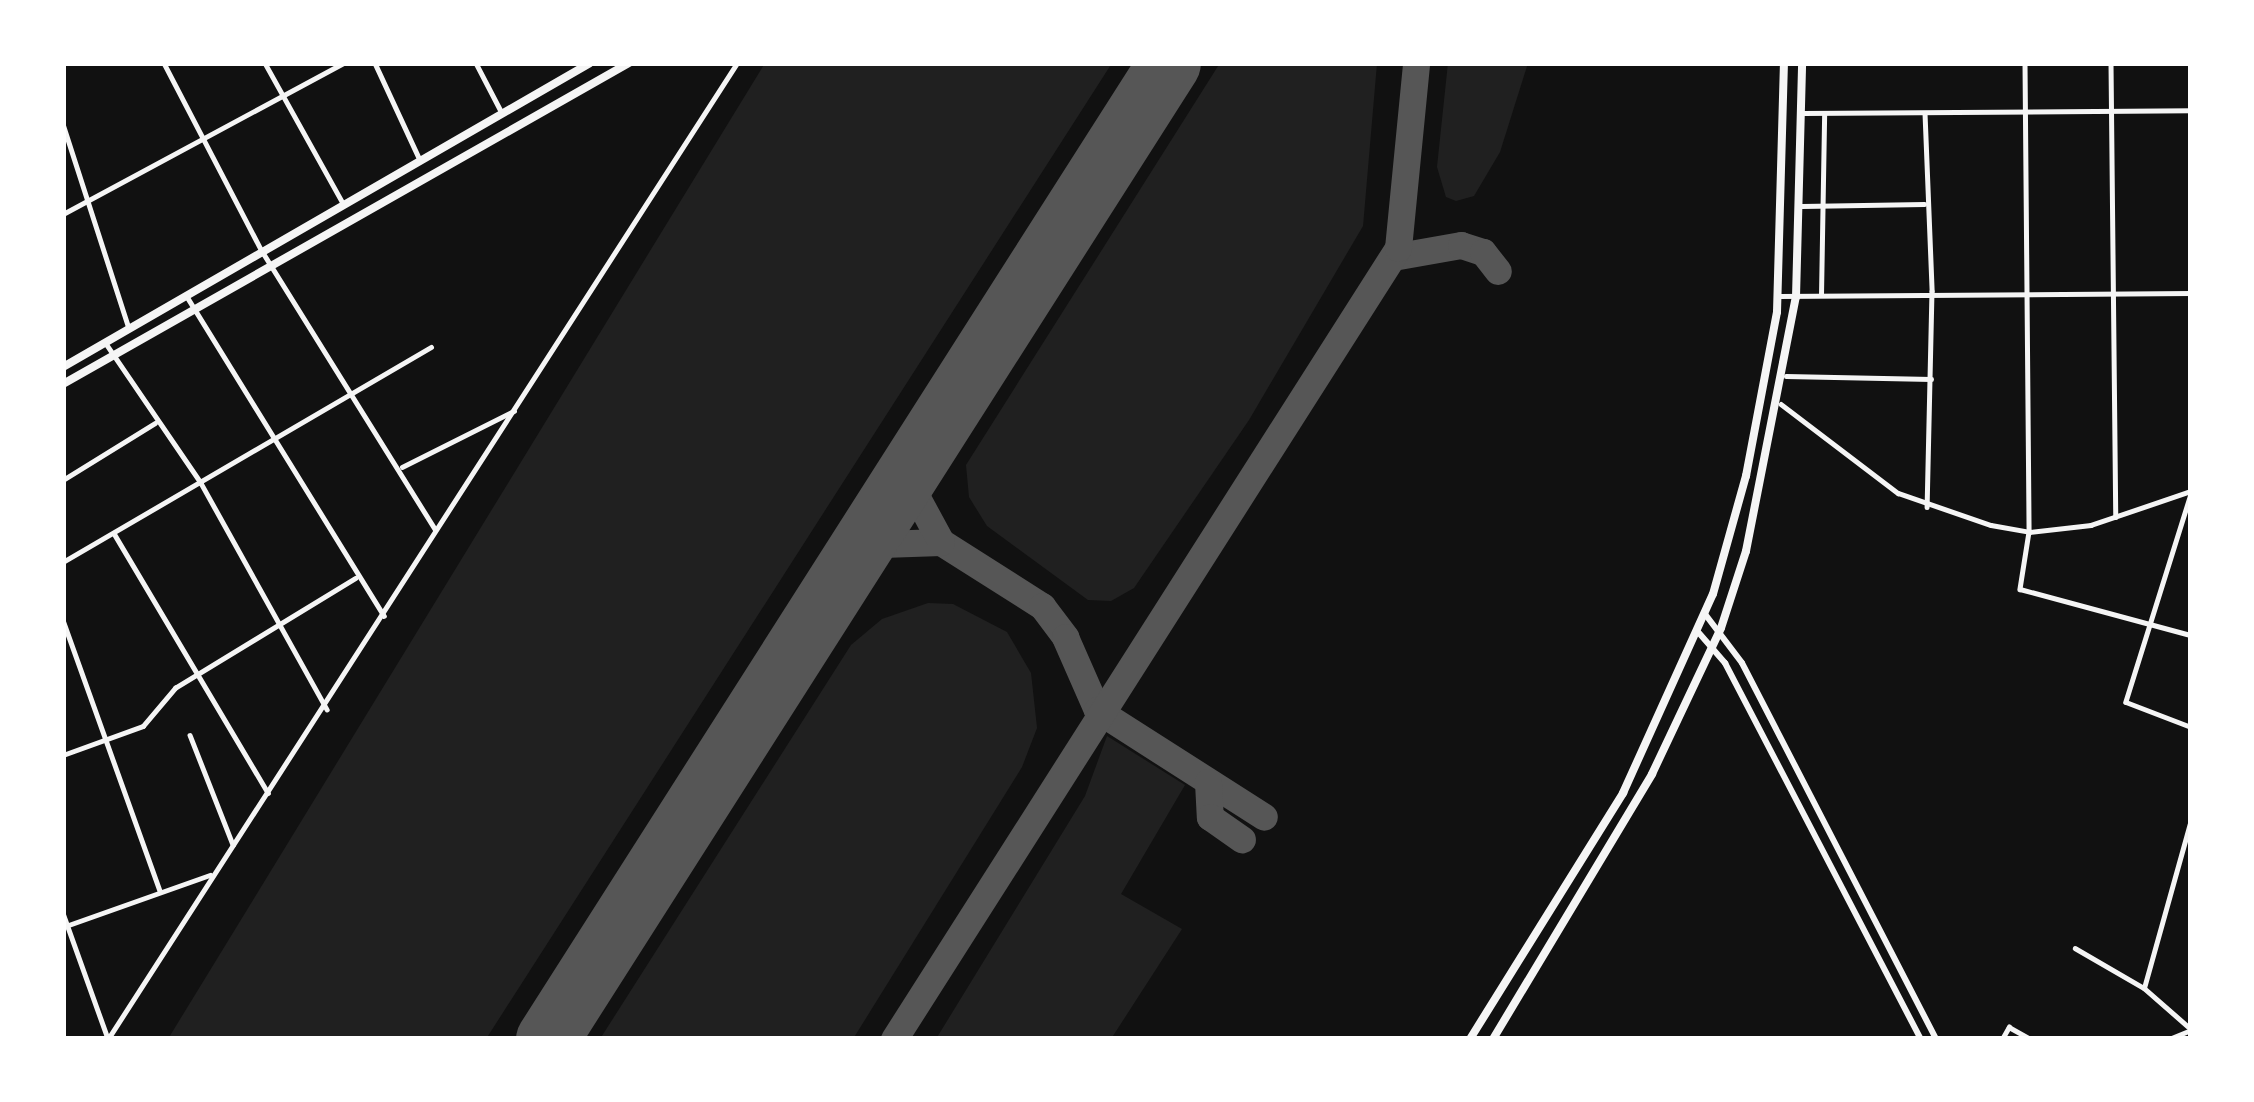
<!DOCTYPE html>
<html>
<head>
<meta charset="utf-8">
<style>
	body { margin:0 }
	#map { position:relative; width:2254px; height:1102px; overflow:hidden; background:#111; font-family:"Golos Text",sans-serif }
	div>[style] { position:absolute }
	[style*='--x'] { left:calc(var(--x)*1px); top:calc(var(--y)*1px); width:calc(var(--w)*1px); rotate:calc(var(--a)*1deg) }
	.green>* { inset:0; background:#202020 }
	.taxiway>* { height:27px; margin:-13.5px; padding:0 13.5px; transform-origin:13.5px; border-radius:13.5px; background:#565656 }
	.runway>* { height:63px; margin:-31.5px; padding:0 31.5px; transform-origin:31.5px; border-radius:31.5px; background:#565656 }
	.minor>* { height:4.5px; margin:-2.25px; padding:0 2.25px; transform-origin:2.25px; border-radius:2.25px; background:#f5f5f5 }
	.tertiary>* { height:6px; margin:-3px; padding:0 3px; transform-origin:3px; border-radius:3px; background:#f5f5f5 }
	.secondary>* { height:8px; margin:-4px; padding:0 4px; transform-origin:4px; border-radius:4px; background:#f5f5f5 }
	span { translate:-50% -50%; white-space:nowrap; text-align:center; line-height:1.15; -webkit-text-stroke:9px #fff; paint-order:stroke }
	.frame { position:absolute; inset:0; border:66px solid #fff; pointer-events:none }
</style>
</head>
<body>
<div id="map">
	<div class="green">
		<div style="clip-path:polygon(765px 63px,1112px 63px,486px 1039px,168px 1039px)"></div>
		<div style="clip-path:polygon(1220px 63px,1377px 63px,1363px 226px,1249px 420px,1134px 588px,1111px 601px,1088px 600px,987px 526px,969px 497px,966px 465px)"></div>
		<div style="clip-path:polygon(1448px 63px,1528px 63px,1500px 152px,1474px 196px,1456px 201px,1446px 197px,1437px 167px)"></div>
		<div style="clip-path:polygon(928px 603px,953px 604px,1007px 632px,1031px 673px,1037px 728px,1022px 767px,853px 1039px,600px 1039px,851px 645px,882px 619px)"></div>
		<div style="clip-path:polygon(1107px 736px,1185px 785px,1121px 894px,1182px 929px,1111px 1039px,936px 1039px,1085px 796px)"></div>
	</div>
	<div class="taxiway">
		<div style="--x:1393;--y:257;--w:69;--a:-10"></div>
		<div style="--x:1461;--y:245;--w:23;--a:18"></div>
		<div style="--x:1483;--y:252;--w:24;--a:52"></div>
		<div style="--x:941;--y:542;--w:120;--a:32.4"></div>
		<div style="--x:1042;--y:606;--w:39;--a:53"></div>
		<div style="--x:1065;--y:637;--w:80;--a:66.3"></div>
		<div style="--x:1097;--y:710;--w:198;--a:32.6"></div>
		<div style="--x:835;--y:588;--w:64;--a:-43.1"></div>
		<div style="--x:882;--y:544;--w:59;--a:-1.9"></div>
		<div style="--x:941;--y:542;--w:57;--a:-118.4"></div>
		<div style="--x:914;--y:492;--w:60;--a:-73.7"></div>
		<div style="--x:1208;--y:782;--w:35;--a:87"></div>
		<div style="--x:1210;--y:817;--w:39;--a:35"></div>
		<div style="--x:894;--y:1039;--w:938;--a:-57.5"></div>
		<div style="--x:1398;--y:248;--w:186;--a:-84.4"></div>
	</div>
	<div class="runway">
		<div style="--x:547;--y:1039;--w:1157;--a:-57.49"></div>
	</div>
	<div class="minor">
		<div style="--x:164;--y:63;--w:212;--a:62.5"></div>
		<div style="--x:262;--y:251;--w:327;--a:58.1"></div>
		<div style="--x:265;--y:63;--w:160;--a:60.9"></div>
		<div style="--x:375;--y:63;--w:107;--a:65.1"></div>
		<div style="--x:476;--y:63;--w:56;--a:62.5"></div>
		<div style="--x:2025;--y:63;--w:469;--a:89.5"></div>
		<div style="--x:2029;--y:532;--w:58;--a:99"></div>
		<div style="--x:2020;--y:589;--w:177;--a:15.1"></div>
		<div style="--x:2111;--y:63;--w:454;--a:89.4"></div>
		<div style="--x:1803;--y:113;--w:388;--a:-0.4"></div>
		<div style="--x:1925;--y:113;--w:178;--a:87.7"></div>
		<div style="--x:1932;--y:291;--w:216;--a:91.3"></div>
		<div style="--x:63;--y:124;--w:214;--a:72.1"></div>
		<div style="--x:1802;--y:206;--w:122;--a:-0.9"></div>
		<div style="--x:63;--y:214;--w:318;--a:-28.3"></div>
		<div style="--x:186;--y:295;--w:377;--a:58.3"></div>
		<div style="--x:1821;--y:295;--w:180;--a:-89"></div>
		<div style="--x:1779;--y:296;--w:412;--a:-0.4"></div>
		<div style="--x:107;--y:345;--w:167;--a:55.7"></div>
		<div style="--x:201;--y:483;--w:259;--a:60.9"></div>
		<div style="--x:1786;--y:376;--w:145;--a:1.2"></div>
		<div style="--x:1781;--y:404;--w:147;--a:37.3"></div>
		<div style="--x:1898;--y:493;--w:98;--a:19"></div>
		<div style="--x:1991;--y:525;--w:39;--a:10"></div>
		<div style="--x:2029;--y:532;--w:62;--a:-6.4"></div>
		<div style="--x:2091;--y:525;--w:106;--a:-18.8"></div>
		<div style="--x:402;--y:467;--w:125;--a:-26.6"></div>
		<div style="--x:63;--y:480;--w:108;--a:-31.8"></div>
		<div style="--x:2191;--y:494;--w:218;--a:107.4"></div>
		<div style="--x:2126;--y:702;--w:70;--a:21"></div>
		<div style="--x:115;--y:535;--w:300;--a:59.3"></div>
		<div style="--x:63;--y:562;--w:426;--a:-30.3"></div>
		<div style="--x:63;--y:620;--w:288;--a:70.3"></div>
		<div style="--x:190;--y:735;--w:118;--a:68.6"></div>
		<div style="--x:63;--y:755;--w:85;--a:-19.9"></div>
		<div style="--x:143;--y:726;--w:50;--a:-49.9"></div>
		<div style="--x:175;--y:688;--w:211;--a:-31.4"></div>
		<div style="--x:63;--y:913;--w:134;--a:70.3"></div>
		<div style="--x:63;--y:927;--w:156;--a:-19.5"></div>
		<div style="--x:2075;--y:948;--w:80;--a:30.1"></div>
		<div style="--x:2144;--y:988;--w:62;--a:41.1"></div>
		<div style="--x:2144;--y:988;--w:174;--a:-74.4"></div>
		<div style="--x:108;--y:1039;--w:1161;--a:-57.2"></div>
		<div style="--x:2002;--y:1039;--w:14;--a:-60"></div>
		<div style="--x:2009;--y:1027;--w:25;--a:29"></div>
		<div style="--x:2169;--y:1039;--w:24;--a:-22"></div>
	</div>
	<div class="tertiary">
		<div style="--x:1705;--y:614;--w:61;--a:52.9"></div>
		<div style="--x:1742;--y:663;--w:423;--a:62.7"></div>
		<div style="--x:1699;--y:633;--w:40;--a:49"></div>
		<div style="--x:1725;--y:663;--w:424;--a:62.5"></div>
	</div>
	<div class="secondary">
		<div style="--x:63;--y:367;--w:608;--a:-29.98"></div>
		<div style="--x:63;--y:384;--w:651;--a:-29.56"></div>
		<div style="--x:1470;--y:1039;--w:290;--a:-58.1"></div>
		<div style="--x:1623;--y:793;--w:218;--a:-65.7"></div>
		<div style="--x:1713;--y:594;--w:123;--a:-74.4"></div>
		<div style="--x:1746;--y:476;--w:167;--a:-79.3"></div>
		<div style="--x:1777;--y:312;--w:249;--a:-88.4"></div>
		<div style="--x:1493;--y:1039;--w:309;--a:-59"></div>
		<div style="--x:1652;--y:774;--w:161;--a:-64.7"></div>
		<div style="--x:1721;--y:628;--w:81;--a:-72"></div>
		<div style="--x:1746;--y:551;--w:259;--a:-78.9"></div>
		<div style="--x:1796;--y:297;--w:234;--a:-88.5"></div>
	</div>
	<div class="frame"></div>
</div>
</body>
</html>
